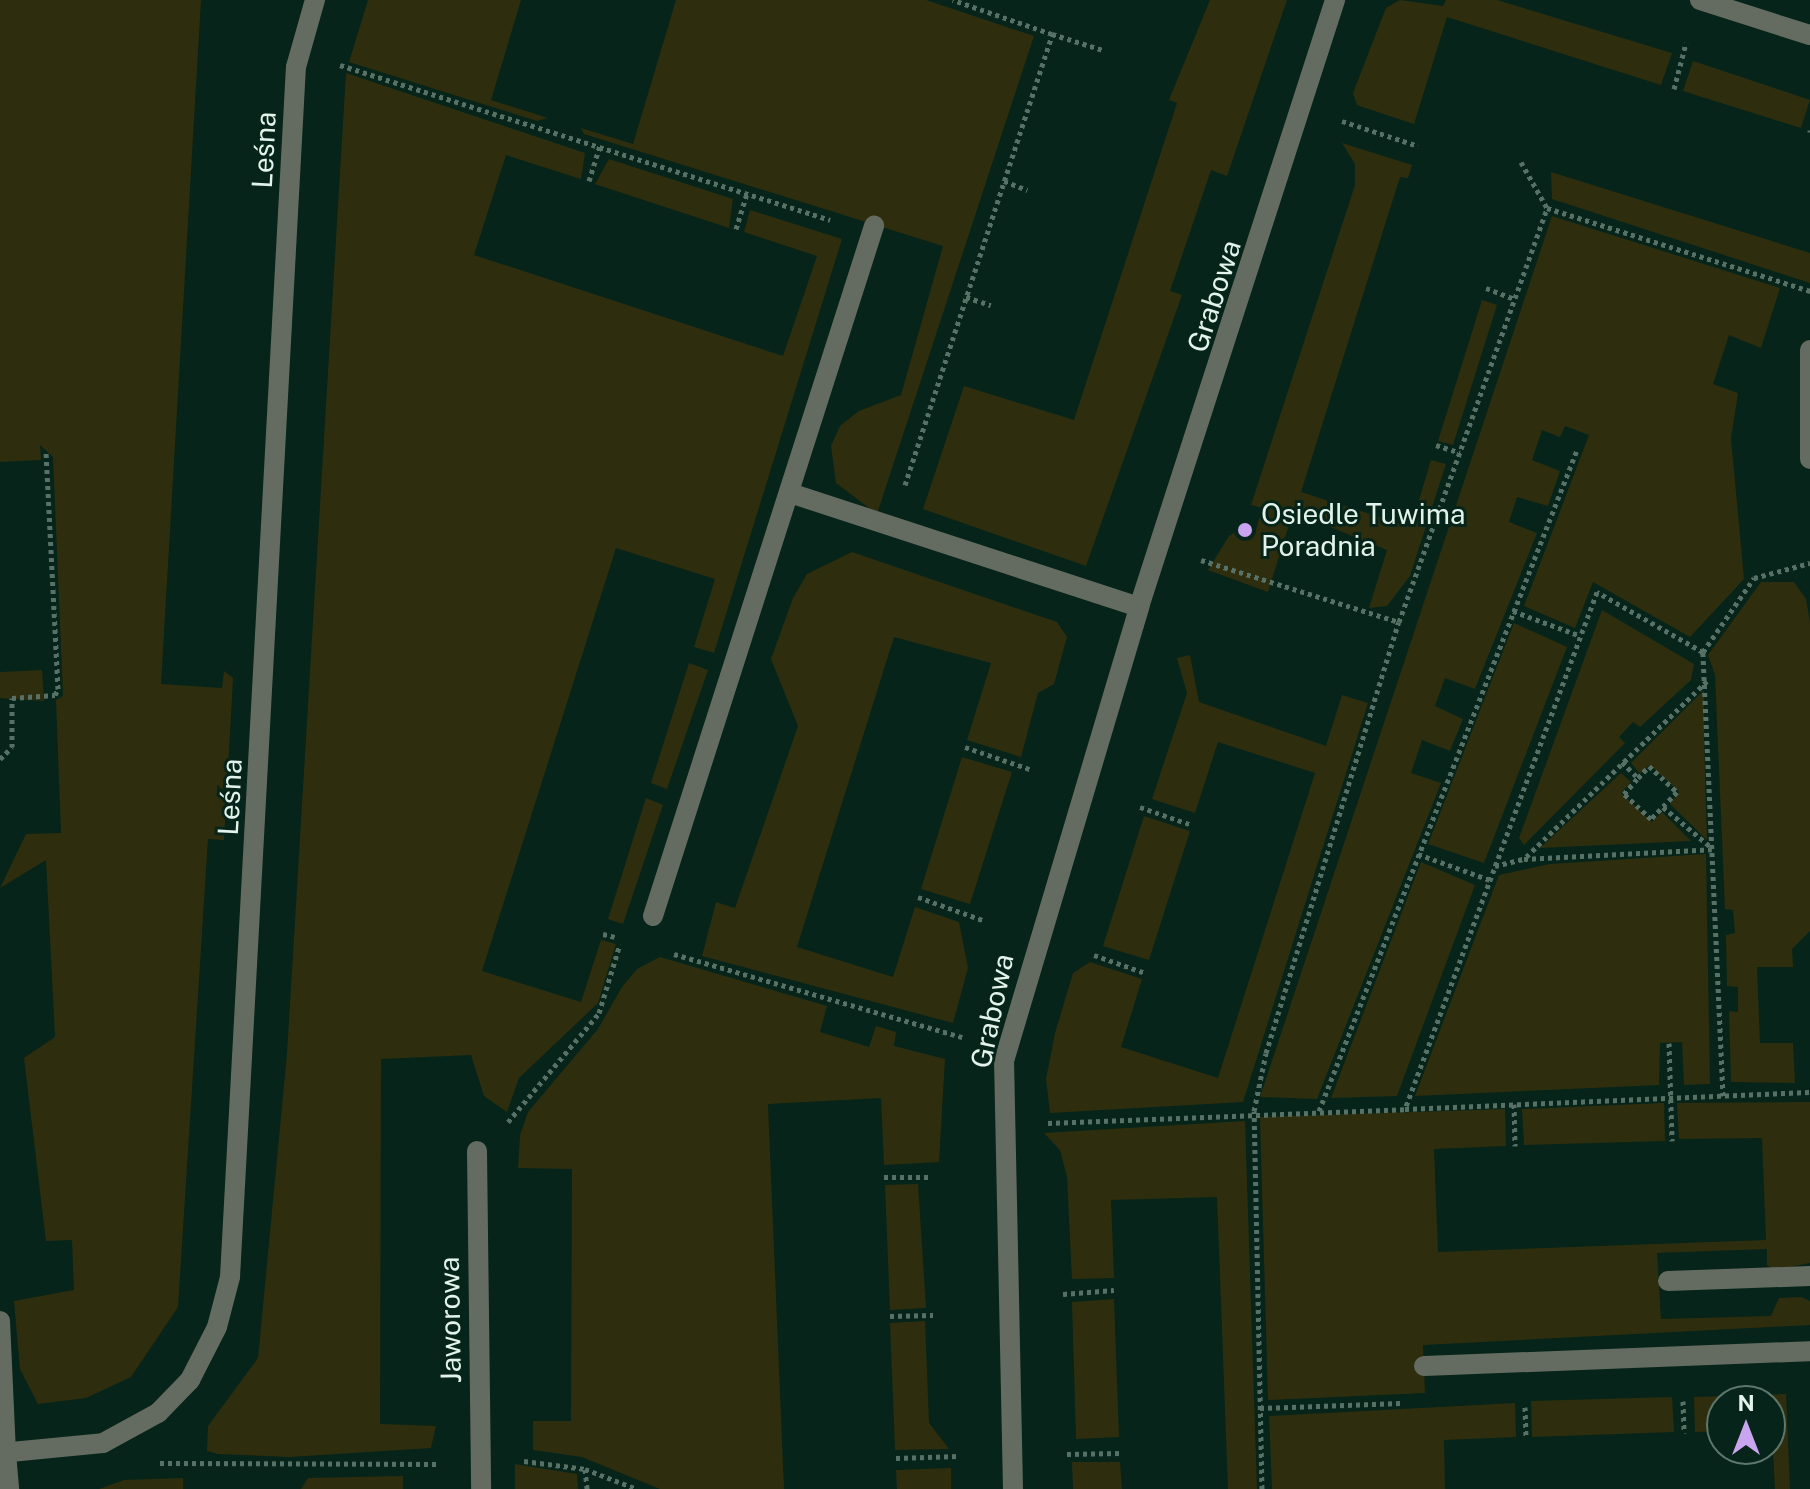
<!DOCTYPE html>
<html>
<head>
<meta charset="utf-8">
<style>
	body { margin:0 }
	#map { position:relative; width:1810px; height:1489px; overflow:hidden; background:#062419; font-family:"Public Sans",sans-serif }
	div>[style] { position:absolute }
	[style*='--x'] { left:calc(var(--x)*1px); top:calc(var(--y)*1px); width:calc(var(--w)*1px); rotate:calc(var(--a)*1deg) }
	.green>* { inset:0; background:#2e2e0e }
	.path>* { height:5px; margin-top:-2.5px; transform-origin:0; background:repeating-linear-gradient(90deg,#587167 0 4px,transparent 0 8px) }
	.lane>* { height:20px; margin:-10px; padding:0 10px; transform-origin:10px; border-radius:10px; background:#646c61 }
	.street>* { height:20px; margin:-10px; padding:0 10px; transform-origin:10px; border-radius:10px; background:#646c61 }
	.dots>* { width:22px; height:22px; translate:-50% -50%; box-sizing:border-box; border:4px solid #062419; border-radius:50% }
	span { translate:-50% -50%; white-space:nowrap; text-align:center; line-height:1.15; -webkit-text-stroke:6px #062419; paint-order:stroke }
	.street-label { font-size:28px; color:#e2f3eb }
	.poi-label { font-size:28px; color:#e2f3eb }
	.left { translate:0 -50%; text-align:left }
	.north { position:absolute; left:1706px; top:1385px; width:80px; height:80px; box-sizing:border-box; background:#062419; border:2px solid #5e776d; border-radius:50%; rotate:0deg; font-size:22px; font-weight:700; line-height:32px; text-align:center; color:#e2f3eb }
	.north::after { content:''; display:block; margin:auto; width:28px; height:36px; background:#c8a5ee; clip-path:polygon(50% 0,100% 100%,50% 72%,0 100%) }
</style>
</head>
<body>
<div id="map">
	<div class="green">
		<div style="clip-path:polygon(0 0,201px 0,161px 684px,222px 688px,224px 671px,233px 678px,224px 840px,208px 839px,178px 1307px,131px 1377px,86px 1398px,38px 1404px,20px 1369px,14px 1301px,74px 1290px,72px 1240px,46px 1241px,24px 1058px,55px 1037px,46px 860px,0 888px,26px 834px,61px 833px,56px 700px,63px 696px,53px 457px,40px 445px,41px 460px,0 462px)"></div>
		<div style="clip-path:polygon(368px 0,521px 0,491px 100px,548px 118px,537px 121px,349px 62px)"></div>
		<div style="clip-path:polygon(676px 0,926px 0,1034px 36px,877px 514px,836px 483px,831px 446px,840px 426px,859px 411px,901px 395px,943px 246px,584px 134px,581px 128px,633px 144px)"></div>
		<div style="clip-path:polygon(1210px 0,1287px 0,1227px 176px,1211px 170px,1170px 291px,1182px 295px,1086px 566px,923px 509px,964px 386px,1074px 420px,1177px 103px,1169px 100px)"></div>
		<div style="clip-path:polygon(1400px 0,1443px 6px,1446px 0,1497px 0,1672px 53px,1661px 85px,1447px 17px,1414px 124px,1357px 105px,1353px 93px,1386px 8px)"></div>
		<div style="clip-path:polygon(1693px 61px,1810px 100px,1801px 128px,1683px 91px)"></div>
		<div style="clip-path:polygon(346px 73px,585px 153px,581px 179px,506px 155px,474px 255px,783px 356px,817px 256px,744px 232px,750px 210px,842px 239px,714px 653px,694px 647px,715px 579px,616px 548px,482px 971px,581px 1002px,601px 940px,616px 944px,598px 1003px,519px 1078px,507px 1112px,484px 1096px,471px 1055px,381px 1059px,380px 1424px,436px 1426px,431px 1448px,290px 1457px,218px 1454px,207px 1451px,208px 1426px,258px 1358px,287px 1054px)"></div>
		<div style="clip-path:polygon(1342px 143px,1412px 165px,1408px 178px,1400px 177px,1301px 492px,1411px 527px,1431px 460px,1446px 464px,1410px 576px,1387px 606px,1369px 608px,1387px 550px,1293px 512px,1268px 592px,1208px 570px,1229px 536px,1239px 530px,1255px 534px,1262px 508px,1251px 505px,1355px 185px,1355px 164px)"></div>
		<div style="clip-path:polygon(609px 159px,733px 199px,729px 228px,595px 184px)"></div>
		<div style="clip-path:polygon(1551px 172px,1810px 253px,1810px 283px,1552px 199px)"></div>
		<div style="clip-path:polygon(1552px 216px,1780px 288px,1761px 348px,1729px 335px,1713px 384px,1738px 393px,1731px 438px,1744px 579px,1690px 637px,1593px 582px,1575px 628px,1524px 606px,1589px 435px,1565px 426px,1560px 437px,1542px 430px,1532px 460px,1560px 471px,1548px 506px,1517px 497px,1509px 522px,1537px 533px,1475px 689px,1445px 678px,1435px 706px,1463px 719px,1450px 751px,1422px 740px,1411px 773px,1441px 783px,1317px 1099px,1260px 1097px)"></div>
		<div style="clip-path:polygon(1482px 300px,1497px 305px,1453px 445px,1438px 441px)"></div>
		<div style="clip-path:polygon(852px 552px,1057px 622px,1067px 637px,1054px 684px,1038px 693px,1021px 757px,967px 740px,991px 663px,894px 637px,797px 947px,893px 977px,915px 907px,959px 922px,968px 968px,953px 1023px,702px 956px,716px 902px,735px 908px,798px 726px,771px 659px,793px 598px,807px 574px)"></div>
		<div style="clip-path:polygon(1761px 582px,1794px 582px,1806px 599px,1810px 622px,1810px 931px,1792px 949px,1793px 967px,1757px 967px,1760px 1043px,1793px 1043px,1795px 1083px,1731px 1082px,1729px 1011px,1738px 1012px,1738px 987px,1727px 986px,1726px 935px,1735px 933px,1733px 910px,1725px 909px,1715px 675px,1708px 655px)"></div>
		<div style="clip-path:polygon(1602px 610px,1694px 664px,1691px 680px,1640px 727px,1633px 722px,1619px 737px,1625px 743px,1524px 845px,1519px 838px)"></div>
		<div style="clip-path:polygon(1514px 623px,1567px 647px,1484px 863px,1428px 844px)"></div>
		<div style="clip-path:polygon(1190px 655px,1199px 702px,1326px 746px,1342px 695px,1368px 703px,1243px 1102px,1050px 1113px,1046px 1079px,1055px 1033px,1073px 973px,1090px 962px,1142px 979px,1121px 1047px,1218px 1078px,1315px 773px,1218px 742px,1195px 813px,1152px 799px,1187px 693px,1177px 658px)"></div>
		<div style="clip-path:polygon(689px 663px,708px 670px,667px 789px,651px 783px)"></div>
		<div style="clip-path:polygon(42px 670px,44px 701px,0 698px,0 672px)"></div>
		<div style="clip-path:polygon(1704px 690px,1704px 741px,1707px 840px,1670px 804px,1679px 792px,1650px 765px,1640px 774px,1631px 763px)"></div>
		<div style="clip-path:polygon(962px 757px,1012px 772px,970px 904px,921px 889px)"></div>
		<div style="clip-path:polygon(1621px 773px,1631px 782px,1621px 793px,1652px 822px,1662px 812px,1691px 841px,1540px 848px)"></div>
		<div style="clip-path:polygon(646px 798px,663px 805px,623px 924px,608px 919px)"></div>
		<div style="clip-path:polygon(1144px 816px,1190px 831px,1149px 960px,1103px 946px)"></div>
		<div style="clip-path:polygon(1706px 854px,1710px 1084px,1684px 1085px,1682px 1042px,1660px 1043px,1659px 1085px,1415px 1096px,1499px 875px,1550px 864px)"></div>
		<div style="clip-path:polygon(1421px 862px,1475px 885px,1397px 1096px,1331px 1098px)"></div>
		<div style="clip-path:polygon(660px 957px,827px 1006px,820px 1032px,869px 1047px,876px 1026px,896px 1032px,894px 1046px,945px 1059px,939px 1162px,884px 1165px,881px 1098px,768px 1104px,784px 1489px,660px 1489px,582px 1457px,533px 1450px,533px 1421px,571px 1421px,572px 1169px,518px 1168px,520px 1135px,528px 1112px,598px 1029px,622px 987px,637px 969px)"></div>
		<div style="clip-path:polygon(1810px 1102px,1810px 1263px,1774px 1270px,1767px 1265px,1767px 1249px,1657px 1253px,1661px 1319px,1771px 1316px,1779px 1298px,1801px 1297px,1810px 1301px,1810px 1325px,1423px 1345px,1425px 1393px,1268px 1400px,1260px 1117px,1505px 1109px,1506px 1146px,1434px 1149px,1438px 1252px,1766px 1240px,1762px 1138px,1679px 1139px,1677px 1103px)"></div>
		<div style="clip-path:polygon(1664px 1103px,1665px 1141px,1524px 1145px,1522px 1109px)"></div>
		<div style="clip-path:polygon(1245px 1121px,1257px 1489px,1228px 1489px,1217px 1197px,1111px 1200px,1114px 1278px,1072px 1279px,1067px 1177px,1060px 1150px,1044px 1133px)"></div>
		<div style="clip-path:polygon(918px 1184px,926px 1308px,890px 1310px,885px 1185px)"></div>
		<div style="clip-path:polygon(1114px 1299px,1119px 1437px,1076px 1439px,1072px 1302px)"></div>
		<div style="clip-path:polygon(925px 1321px,929px 1423px,949px 1449px,895px 1450px,890px 1323px)"></div>
		<div style="clip-path:polygon(1786px 1394px,1790px 1489px,1775px 1489px,1770px 1401px,1722px 1401px,1722px 1431px,1695px 1432px,1694px 1397px)"></div>
		<div style="clip-path:polygon(1672px 1397px,1674px 1432px,1532px 1437px,1531px 1401px)"></div>
		<div style="clip-path:polygon(1515px 1403px,1516px 1437px,1444px 1440px,1445px 1489px,1272px 1489px,1269px 1416px)"></div>
		<div style="clip-path:polygon(1072px 1462px,1120px 1462px,1122px 1489px,1073px 1489px)"></div>
		<div style="clip-path:polygon(515px 1464px,577px 1474px,578px 1489px,515px 1489px)"></div>
		<div style="clip-path:polygon(951px 1468px,951px 1489px,897px 1489px,896px 1470px)"></div>
		<div style="clip-path:polygon(403px 1476px,403px 1489px,301px 1489px,308px 1478px)"></div>
		<div style="clip-path:polygon(183px 1478px,183px 1489px,99px 1489px,124px 1480px)"></div>
	</div>
	<div class="path">
		<div style="--x:1052;--y:34;--w:53;--a:17.4"></div>
		<div style="--x:340;--y:65;--w:514;--a:17.55"></div>
		<div style="--x:1674;--y:89;--w:48;--a:-75.4"></div>
		<div style="--x:1342;--y:121;--w:80;--a:18.2"></div>
		<div style="--x:1810;--y:132;--w:2;--a:-90"></div>
		<div style="--x:1521;--y:162;--w:53;--a:60.5"></div>
		<div style="--x:589;--y:181;--w:38;--a:-73"></div>
		<div style="--x:1004;--y:181;--w:25;--a:21"></div>
		<div style="--x:736;--y:229;--w:39;--a:-73"></div>
		<div style="--x:1486;--y:288;--w:31;--a:21"></div>
		<div style="--x:966;--y:297;--w:26;--a:18"></div>
		<div style="--x:1436;--y:445;--w:25;--a:18"></div>
		<div style="--x:905;--y:485;--w:474;--a:-71.9"></div>
		<div style="--x:1052;--y:34;--w:105;--a:-161"></div>
		<div style="--x:1201;--y:560;--w:207;--a:17.4"></div>
		<div style="--x:1513;--y:611;--w:72;--a:20.2"></div>
		<div style="--x:1703;--y:652;--w:122;--a:-150.5"></div>
		<div style="--x:1597;--y:592;--w:552;--a:110.37"></div>
		<div style="--x:1405;--y:1109;--w:405;--a:-2.4"></div>
		<div style="--x:1707;--y:681;--w:255;--a:135.8"></div>
		<div style="--x:1524;--y:859;--w:188;--a:-3"></div>
		<div style="--x:965;--y:747;--w:71;--a:18.9"></div>
		<div style="--x:0;--y:759;--w:17;--a:-45"></div>
		<div style="--x:12;--y:747;--w:49;--a:-90"></div>
		<div style="--x:12;--y:698;--w:43;--a:-4"></div>
		<div style="--x:55;--y:695;--w:7;--a:-63"></div>
		<div style="--x:58;--y:689;--w:238;--a:-92.9"></div>
		<div style="--x:1622;--y:762;--w:23;--a:45"></div>
		<div style="--x:1638;--y:778;--w:16;--a:-47"></div>
		<div style="--x:1649;--y:766;--w:38;--a:43"></div>
		<div style="--x:1677;--y:792;--w:37;--a:134"></div>
		<div style="--x:1651;--y:819;--w:37;--a:-137"></div>
		<div style="--x:1624;--y:794;--w:21;--a:-49"></div>
		<div style="--x:1140;--y:807;--w:55;--a:19.1"></div>
		<div style="--x:1663;--y:807;--w:64;--a:39.9"></div>
		<div style="--x:1418;--y:854;--w:77;--a:19.9"></div>
		<div style="--x:1495;--y:866;--w:30;--a:-14"></div>
		<div style="--x:918;--y:897;--w:69;--a:19.5"></div>
		<div style="--x:603;--y:934;--w:12;--a:14"></div>
		<div style="--x:674;--y:954;--w:300;--a:16.1"></div>
		<div style="--x:1094;--y:955;--w:54;--a:19.4"></div>
		<div style="--x:1669;--y:1043;--w:98;--a:88.2"></div>
		<div style="--x:1723;--y:1096;--w:444;--a:-92.6"></div>
		<div style="--x:1703;--y:652;--w:90;--a:-55.4"></div>
		<div style="--x:1754;--y:578;--w:58;--a:-15"></div>
		<div style="--x:1514;--y:1104;--w:42;--a:88.6"></div>
		<div style="--x:1319;--y:1111;--w:710;--a:-68.68"></div>
		<div style="--x:508;--y:1122;--w:142;--a:-50.1"></div>
		<div style="--x:599;--y:1013;--w:72;--a:-73.1"></div>
		<div style="--x:1048;--y:1123;--w:357;--a:-2.2"></div>
		<div style="--x:884;--y:1177;--w:45;--a:0"></div>
		<div style="--x:1063;--y:1294;--w:51;--a:-4.5"></div>
		<div style="--x:890;--y:1316;--w:43;--a:-1.3"></div>
		<div style="--x:1683;--y:1401;--w:32;--a:88"></div>
		<div style="--x:1525;--y:1407;--w:30;--a:88"></div>
		<div style="--x:1260;--y:1408;--w:141;--a:-2"></div>
		<div style="--x:1067;--y:1454;--w:53;--a:-1.1"></div>
		<div style="--x:896;--y:1458;--w:63;--a:-1.8"></div>
		<div style="--x:524;--y:1461;--w:62;--a:7.5"></div>
		<div style="--x:585;--y:1469;--w:56;--a:21"></div>
		<div style="--x:160;--y:1463;--w:278;--a:0.2"></div>
		<div style="--x:585;--y:1469;--w:20;--a:84"></div>
		<div style="--x:1262;--y:1489;--w:378;--a:-91.2"></div>
		<div style="--x:1254;--y:1111;--w:59;--a:-78.3"></div>
		<div style="--x:1266;--y:1053;--w:451;--a:-72.9"></div>
		<div style="--x:1399;--y:622;--w:440;--a:-70.3"></div>
		<div style="--x:1547;--y:208;--w:276;--a:17.5"></div>
	</div>
	<div class="lane">
		<div style="--x:1668;--y:1281;--w:142;--a:-2"></div>
		<div style="--x:0;--y:1321;--w:132;--a:87.4"></div>
		<div style="--x:1424;--y:1366;--w:386;--a:-2.2"></div>
	</div>
	<div class="street">
		<div style="--x:1700;--y:0;--w:115;--a:17.7"></div>
		<div style="--x:1810;--y:350;--w:109;--a:90"></div>
		<div style="--x:790;--y:493;--w:367;--a:18.1"></div>
		<div style="--x:653;--y:916;--w:725;--a:-72.24"></div>
		<div style="--x:477;--y:1151;--w:338;--a:89.3"></div>
		<div style="--x:0;--y:1453;--w:103;--a:-5.5"></div>
		<div style="--x:103;--y:1443;--w:63;--a:-28.6"></div>
		<div style="--x:158;--y:1413;--w:46;--a:-45.9"></div>
		<div style="--x:190;--y:1380;--w:59;--a:-63"></div>
		<div style="--x:217;--y:1327;--w:52;--a:-75.4"></div>
		<div style="--x:230;--y:1277;--w:1212;--a:-86.88"></div>
		<div style="--x:296;--y:67;--w:70;--a:-74.2"></div>
		<div style="--x:6;--y:1453;--w:36;--a:85"></div>
		<div style="--x:1013;--y:1489;--w:428;--a:-91.2"></div>
		<div style="--x:1004;--y:1061;--w:474;--a:-73.4"></div>
		<div style="--x:1139;--y:607;--w:638;--a:-72.1"></div>
	</div>
	<div class="dots">
		<div style="left:1245px;top:530px;background:#c8a5ee"></div>
	</div>
	<div class="street-label">
		<span style="left:264px;top:150px;rotate:-87deg">Leśna</span>
		<span style="left:1214px;top:296px;rotate:-72deg">Grabowa</span>
		<span style="left:230px;top:797px;rotate:-87deg">Leśna</span>
		<span style="left:992px;top:1011px;rotate:-78deg">Grabowa</span>
		<span style="left:450px;top:1320px;rotate:-91deg">Jaworowa</span>
	</div>
	<div class="poi-label">
		<span class="left" style="left:1261px;top:530px">Osiedle Tuwima<br>Poradnia</span>
	</div>
	<div class="north">N</div>
</div>
</body>
</html>
